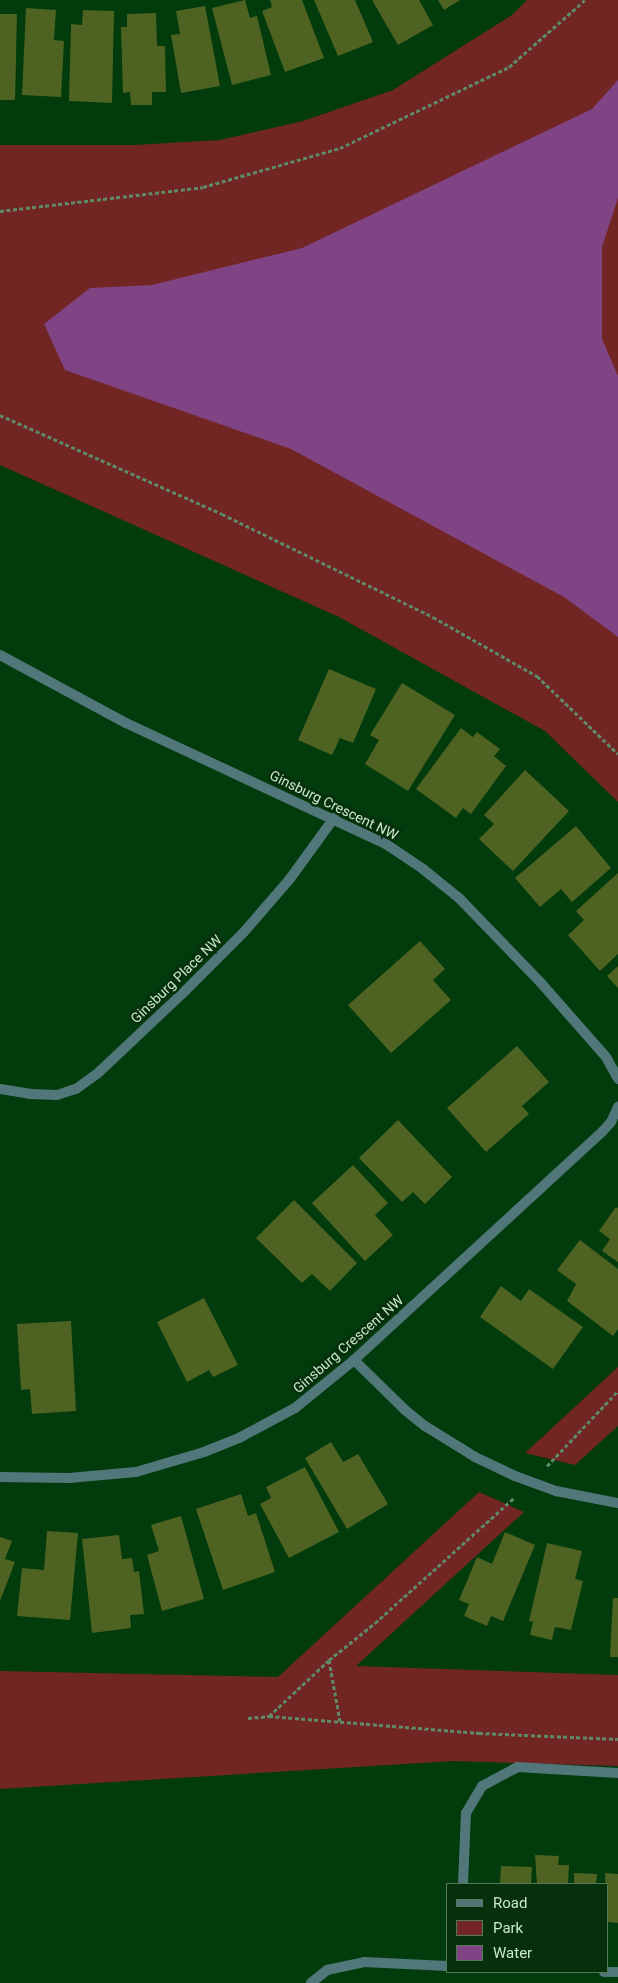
<!DOCTYPE html>
<html>
<head>
<meta charset="utf-8">
<style>
	body { margin:0 }
	#map { position:relative; width:618px; height:1983px; overflow:hidden; background:#023b0c; font-family:Roboto,sans-serif }
	div>[style] { position:absolute }
	[style*='--x'] { left:calc(var(--x)*1px); top:calc(var(--y)*1px); width:calc(var(--w)*1px); rotate:calc(var(--a)*1deg) }
	.green>* { inset:0; background:#712623 }
	.water>* { inset:0; background:#804384 }
	.building>* { inset:0; background:#4e6322 }
	.path>* { height:3px; margin-top:-1.5px; transform-origin:0; background:repeating-linear-gradient(90deg,#5e8a64 0 4px,transparent 0 6.5px) }
	.service>* { height:10px; margin:-5px; padding:0 5px; transform-origin:5px; border-radius:5px; background:#52777b }
	.minor>* { height:10px; margin:-5px; padding:0 5px; transform-origin:5px; border-radius:5px; background:#52777b }
	span { translate:-50% -50%; white-space:nowrap; text-align:center; line-height:1.15; -webkit-text-stroke:5px #062f0b; paint-order:stroke }
	.street-label { font-size:14px; color:#cce8cc }
	.legend { position:absolute; left:446px; top:1883px; width:162px; height:90px; box-sizing:border-box; background:#062f0b; border:1px solid #557958; margin:0; padding:6px 9px; list-style:none; font-size:15px; color:#cce8cc }
	.legend li { display:flex; align-items:center; gap:10px; height:25px }
	.legend b { width:25px; border:1px solid #557958 }
</style>
</head>
<body>
<div id="map">
	<div class="green">
		<div style="clip-path:polygon(527px 0,618px 0,618px 802px,545px 731px,339px 617px,0 465px,0 145px,134px 145px,220px 140px,303px 121px,393px 90px,512px 15px)"></div>
		<div style="clip-path:polygon(618px 1367px,618px 1426px,575px 1465px,525px 1453px)"></div>
		<div style="clip-path:polygon(479px 1492px,524px 1512px,356px 1666px,618px 1675px,618px 1766px,454px 1761px,0 1789px,0 1671px,278px 1677px)"></div>
	</div>
	<div class="water">
		<div style="clip-path:polygon(618px 80px,618px 198px,602px 247px,602px 339px,618px 376px,618px 637px,564px 597px,291px 449px,65px 370px,44px 324px,90px 288px,152px 285px,302px 248px,592px 109px)"></div>
	</div>
	<div class="building">
		<div style="clip-path:polygon(245px 0,250px 18px,257px 16px,271px 75px,232px 85px,212px 8px)"></div>
		<div style="clip-path:polygon(270px 0,302px 0,324px 58px,285px 72px,262px 11px,272px 7px)"></div>
		<div style="clip-path:polygon(314px 0,355px 0,373px 42px,338px 56px)"></div>
		<div style="clip-path:polygon(372px 0,419px 0,433px 25px,398px 45px)"></div>
		<div style="clip-path:polygon(438px 0,460px 0,444px 10px)"></div>
		<div style="clip-path:polygon(205px 6px,220px 86px,181px 93px,171px 35px,180px 34px,176px 11px)"></div>
		<div style="clip-path:polygon(26px 8px,56px 10px,54px 40px,64px 41px,61px 97px,22px 95px)"></div>
		<div style="clip-path:polygon(83px 10px,114px 11px,112px 103px,69px 101px,71px 24px,82px 25px)"></div>
		<div style="clip-path:polygon(156px 13px,157px 46px,165px 46px,166px 92px,152px 92px,152px 105px,131px 105px,130px 92px,123px 93px,121px 27px,127px 27px,127px 14px)"></div>
		<div style="clip-path:polygon(0 14px,17px 14px,15px 100px,0 100px)"></div>
		<div style="clip-path:polygon(329px 669px,376px 689px,353px 743px,340px 738px,332px 755px,298px 740px)"></div>
		<div style="clip-path:polygon(402px 683px,455px 715px,408px 791px,365px 764px,379px 740px,370px 735px)"></div>
		<div style="clip-path:polygon(461px 728px,473px 737px,477px 732px,500px 749px,494px 756px,506px 766px,471px 814px,463px 808px,456px 818px,416px 789px)"></div>
		<div style="clip-path:polygon(525px 770px,569px 811px,513px 871px,479px 839px,494px 824px,484px 815px)"></div>
		<div style="clip-path:polygon(576px 826px,611px 868px,572px 902px,561px 889px,540px 907px,515px 878px)"></div>
		<div style="clip-path:polygon(618px 873px,618px 954px,600px 971px,568px 935px,584px 920px,576px 911px)"></div>
		<div style="clip-path:polygon(420px 941px,445px 969px,433px 980px,451px 1000px,391px 1053px,348px 1005px)"></div>
		<div style="clip-path:polygon(618px 966px,618px 988px,607px 976px)"></div>
		<div style="clip-path:polygon(517px 1046px,549px 1082px,522px 1106px,529px 1114px,486px 1152px,447px 1108px)"></div>
		<div style="clip-path:polygon(398px 1120px,452px 1177px,425px 1204px,413px 1192px,402px 1202px,359px 1158px)"></div>
		<div style="clip-path:polygon(353px 1165px,388px 1203px,375px 1215px,393px 1235px,365px 1261px,312px 1203px)"></div>
		<div style="clip-path:polygon(294px 1200px,357px 1263px,330px 1291px,312px 1274px,302px 1283px,256px 1238px)"></div>
		<div style="clip-path:polygon(616px 1207px,618px 1208px,618px 1262px,602px 1251px,610px 1239px,599px 1231px)"></div>
		<div style="clip-path:polygon(580px 1240px,618px 1269px,618px 1329px,613px 1336px,567px 1301px,576px 1284px,557px 1270px)"></div>
		<div style="clip-path:polygon(501px 1286px,521px 1301px,529px 1289px,583px 1327px,553px 1369px,480px 1317px)"></div>
		<div style="clip-path:polygon(204px 1298px,238px 1365px,213px 1377px,209px 1370px,187px 1382px,157px 1322px)"></div>
		<div style="clip-path:polygon(71px 1321px,76px 1411px,32px 1414px,30px 1389px,21px 1390px,17px 1324px)"></div>
		<div style="clip-path:polygon(331px 1442px,343px 1462px,358px 1454px,388px 1504px,347px 1529px,305px 1458px)"></div>
		<div style="clip-path:polygon(305px 1467px,339px 1532px,289px 1558px,260px 1504px,271px 1498px,266px 1487px)"></div>
		<div style="clip-path:polygon(241px 1494px,248px 1516px,256px 1513px,275px 1572px,223px 1590px,196px 1509px)"></div>
		<div style="clip-path:polygon(181px 1516px,204px 1599px,162px 1611px,147px 1555px,159px 1551px,151px 1525px)"></div>
		<div style="clip-path:polygon(47px 1531px,78px 1533px,70px 1620px,17px 1616px,22px 1568px,44px 1570px)"></div>
		<div style="clip-path:polygon(505px 1532px,535px 1545px,503px 1621px,491px 1616px,487px 1626px,464px 1616px,469px 1604px,459px 1600px,477px 1557px,492px 1564px)"></div>
		<div style="clip-path:polygon(119px 1535px,122px 1559px,132px 1558px,134px 1572px,139px 1571px,144px 1614px,130px 1615px,131px 1628px,92px 1633px,82px 1539px)"></div>
		<div style="clip-path:polygon(0 1537px,12px 1541px,5px 1559px,15px 1562px,0 1601px)"></div>
		<div style="clip-path:polygon(547px 1543px,582px 1551px,575px 1579px,583px 1581px,571px 1630px,555px 1627px,552px 1640px,530px 1635px,533px 1622px,529px 1621px)"></div>
		<div style="clip-path:polygon(613px 1598px,618px 1598px,618px 1657px,610px 1657px)"></div>
		<div style="clip-path:polygon(535px 1855px,559px 1856px,558px 1865px,569px 1865px,568px 1884px,537px 1884px)"></div>
		<div style="clip-path:polygon(501px 1866px,532px 1867px,531px 1884px,500px 1884px)"></div>
		<div style="clip-path:polygon(574px 1873px,597px 1874px,596px 1884px,574px 1884px)"></div>
		<div style="clip-path:polygon(605px 1873px,618px 1874px,618px 1923px,607px 1922px)"></div>
	</div>
	<div class="path">
		<div style="--x:0;--y:211;--w:204;--a:-6.7"></div>
		<div style="--x:203;--y:187;--w:142;--a:-15.9"></div>
		<div style="--x:340;--y:148;--w:187;--a:-25.6"></div>
		<div style="--x:509;--y:67;--w:101;--a:-41.4"></div>
		<div style="--x:0;--y:415;--w:243;--a:24"></div>
		<div style="--x:222;--y:514;--w:235;--a:26"></div>
		<div style="--x:433;--y:617;--w:120;--a:29.6"></div>
		<div style="--x:537;--y:676;--w:112;--a:43.9"></div>
		<div style="--x:547;--y:1466;--w:103;--a:-46.6"></div>
		<div style="--x:329;--y:1660;--w:62;--a:79.8"></div>
		<div style="--x:269;--y:1716;--w:82;--a:-43"></div>
		<div style="--x:329;--y:1660;--w:59;--a:-38.8"></div>
		<div style="--x:375;--y:1623;--w:188;--a:-42"></div>
		<div style="--x:248;--y:1718;--w:21;--a:-5"></div>
		<div style="--x:269;--y:1716;--w:211;--a:4.6"></div>
		<div style="--x:479;--y:1733;--w:139;--a:2.5"></div>
	</div>
	<div class="service">
		<div style="--x:463;--y:1884;--w:71;--a:-87.6"></div>
		<div style="--x:466;--y:1813;--w:31;--a:-59"></div>
		<div style="--x:482;--y:1786;--w:40;--a:-28"></div>
		<div style="--x:517;--y:1767;--w:101;--a:3.4"></div>
	</div>
	<div class="minor">
		<div style="--x:0;--y:655;--w:143;--a:28.4"></div>
		<div style="--x:126;--y:723;--w:287;--a:25"></div>
		<div style="--x:386;--y:844;--w:45;--a:34"></div>
		<div style="--x:423;--y:869;--w:46;--a:38.9"></div>
		<div style="--x:459;--y:898;--w:118;--a:46"></div>
		<div style="--x:541;--y:983;--w:98;--a:48.7"></div>
		<div style="--x:606;--y:1057;--w:25;--a:61"></div>
		<div style="--x:0;--y:1089;--w:30;--a:9"></div>
		<div style="--x:30;--y:1094;--w:27;--a:2"></div>
		<div style="--x:57;--y:1095;--w:20;--a:-18"></div>
		<div style="--x:76;--y:1089;--w:27;--a:-36"></div>
		<div style="--x:98;--y:1073;--w:121;--a:-43.3"></div>
		<div style="--x:186;--y:990;--w:82;--a:-45"></div>
		<div style="--x:244;--y:932;--w:69;--a:-49.1"></div>
		<div style="--x:289;--y:880;--w:77;--a:-54"></div>
		<div style="--x:354;--y:1360;--w:71;--a:44.4"></div>
		<div style="--x:405;--y:1410;--w:26;--a:39"></div>
		<div style="--x:425;--y:1426;--w:59;--a:31.8"></div>
		<div style="--x:475;--y:1457;--w:44;--a:25.4"></div>
		<div style="--x:515;--y:1476;--w:44;--a:20.1"></div>
		<div style="--x:556;--y:1491;--w:63;--a:11"></div>
		<div style="--x:0;--y:1477;--w:69;--a:0.8"></div>
		<div style="--x:69;--y:1478;--w:67;--a:-5.1"></div>
		<div style="--x:136;--y:1472;--w:71;--a:-16.4"></div>
		<div style="--x:204;--y:1452;--w:38;--a:-22"></div>
		<div style="--x:239;--y:1438;--w:64;--a:-28.2"></div>
		<div style="--x:295;--y:1408;--w:76;--a:-39.1"></div>
		<div style="--x:354;--y:1360;--w:337;--a:-42.6"></div>
		<div style="--x:602;--y:1132;--w:13;--a:-48"></div>
		<div style="--x:611;--y:1122;--w:17;--a:-65"></div>
		<div style="--x:604;--y:1972;--w:14;--a:0"></div>
		<div style="--x:311;--y:1983;--w:21;--a:-39"></div>
		<div style="--x:327;--y:1970;--w:38;--a:-12"></div>
		<div style="--x:364;--y:1962;--w:83;--a:2.8"></div>
	</div>
	<div class="street-label">
		<span style="left:334px;top:805px;rotate:26deg">Ginsburg Crescent NW</span>
		<span style="left:176px;top:979px;rotate:-44deg">Ginsburg Place NW</span>
		<span style="left:348px;top:1344px;rotate:-41deg">Ginsburg Crescent NW</span>
	</div>
	<ul class="legend">
	<li><b style="height:6px;background:#52777b"></b>Road</li>
	<li><b style="height:14px;background:#712623"></b>Park</li>
	<li><b style="height:14px;background:#804384"></b>Water</li>
	</ul>
</div>
</body>
</html>
